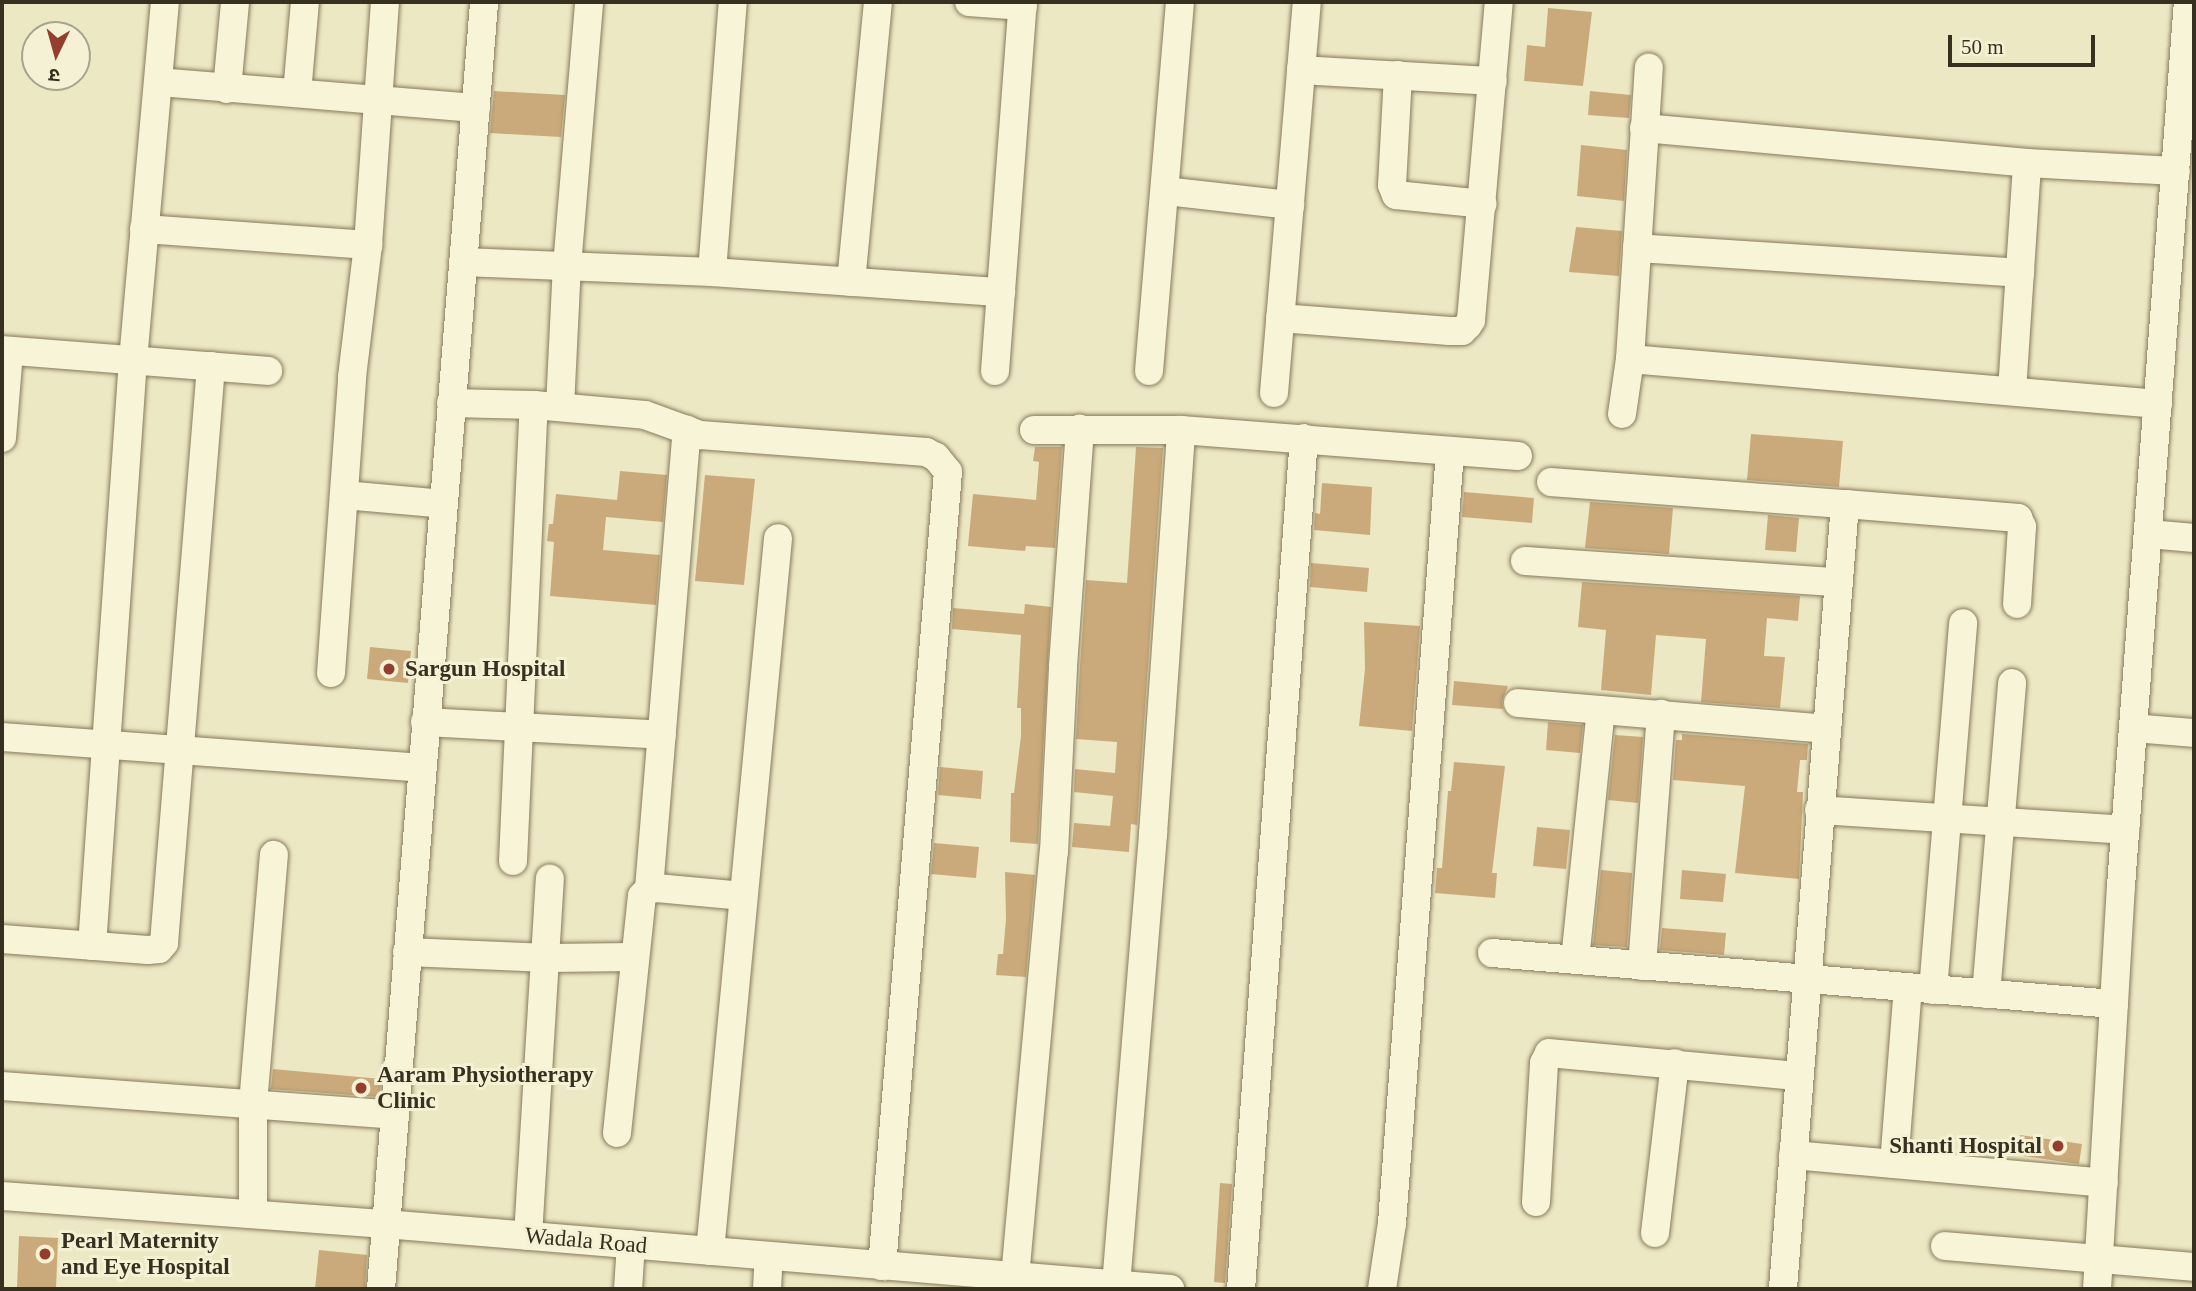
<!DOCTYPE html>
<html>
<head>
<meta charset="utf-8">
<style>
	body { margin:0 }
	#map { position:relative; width:2196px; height:1291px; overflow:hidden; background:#ede8c4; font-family:"Times New Roman","Noto Sans Devanagari",serif }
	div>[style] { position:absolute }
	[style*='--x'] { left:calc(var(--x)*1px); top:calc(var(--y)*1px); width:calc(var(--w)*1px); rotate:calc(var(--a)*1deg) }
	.building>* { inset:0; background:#caaa7b }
	.roads { filter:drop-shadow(0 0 2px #877a5b) drop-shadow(0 0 2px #877a5b) }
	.minor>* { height:28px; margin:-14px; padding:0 14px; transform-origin:14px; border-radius:14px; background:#f8f4d7 }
	.dots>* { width:19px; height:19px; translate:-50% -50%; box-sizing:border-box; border:4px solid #f4f1d4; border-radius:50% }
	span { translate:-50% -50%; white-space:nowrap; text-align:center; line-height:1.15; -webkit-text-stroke:6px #f4f1d4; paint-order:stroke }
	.poi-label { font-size:23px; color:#372f1f; font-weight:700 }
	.left { translate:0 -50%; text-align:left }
	.right { translate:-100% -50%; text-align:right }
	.street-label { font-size:23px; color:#372f1f }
	.frame { position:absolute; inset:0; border:4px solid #372f1f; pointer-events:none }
	.north { position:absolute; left:21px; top:21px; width:70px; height:70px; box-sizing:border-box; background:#f4f1d4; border:2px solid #a8a38c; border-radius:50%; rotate:185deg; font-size:19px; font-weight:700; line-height:28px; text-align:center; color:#372f1f }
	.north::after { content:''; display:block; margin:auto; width:24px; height:32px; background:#943f2d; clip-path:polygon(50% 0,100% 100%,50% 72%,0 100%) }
	.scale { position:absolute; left:1948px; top:35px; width:147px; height:32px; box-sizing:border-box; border:4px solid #372f1f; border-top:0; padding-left:9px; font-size:21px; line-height:24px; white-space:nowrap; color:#372f1f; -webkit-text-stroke:5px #f4f1d4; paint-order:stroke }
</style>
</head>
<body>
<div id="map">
	<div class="building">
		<div style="clip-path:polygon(1548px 8px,1592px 12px,1583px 86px,1524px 81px,1527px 45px,1545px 47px)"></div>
		<div style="clip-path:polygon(494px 91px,565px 95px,561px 137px,490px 133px)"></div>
		<div style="clip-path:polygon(1590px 91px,1631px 95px,1629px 118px,1588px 115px)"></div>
		<div style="clip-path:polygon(1581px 145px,1627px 150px,1624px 201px,1577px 196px)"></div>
		<div style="clip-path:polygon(1576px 227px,1622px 231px,1619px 276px,1569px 272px)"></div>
		<div style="clip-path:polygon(1751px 434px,1843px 441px,1839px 487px,1747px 480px)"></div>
		<div style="clip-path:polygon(1035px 447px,1062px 447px,1055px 548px,1026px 546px,1025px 551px,968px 546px,973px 494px,1036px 500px,1039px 462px,1033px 461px)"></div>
		<div style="clip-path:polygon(1136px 447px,1163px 448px,1137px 825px,1131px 824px,1129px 852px,1072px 847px,1074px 823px,1110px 826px,1113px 796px,1074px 792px,1075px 769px,1115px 773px,1117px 742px,1076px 739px,1080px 667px,1086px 580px,1127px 583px)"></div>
		<div style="clip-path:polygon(620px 471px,667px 475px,663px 522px,606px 517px,603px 550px,660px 555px,656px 605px,550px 596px,554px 542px,547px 541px,549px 524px,553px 524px,556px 494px,617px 500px)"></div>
		<div style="clip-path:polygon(705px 475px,755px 479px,744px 585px,695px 581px)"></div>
		<div style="clip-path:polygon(1322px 483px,1372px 487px,1370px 535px,1314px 530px,1315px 513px,1320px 514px)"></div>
		<div style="clip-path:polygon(1464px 492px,1534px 498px,1532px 523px,1462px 517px)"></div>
		<div style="clip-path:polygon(1590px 502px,1673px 508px,1669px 554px,1585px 548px)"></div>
		<div style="clip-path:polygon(1768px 515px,1799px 518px,1796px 552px,1765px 550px)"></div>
		<div style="clip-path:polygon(1311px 563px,1369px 568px,1367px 592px,1310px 587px)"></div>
		<div style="clip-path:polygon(1582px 582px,1800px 596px,1798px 621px,1767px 618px,1764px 656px,1785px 657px,1780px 708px,1701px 702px,1706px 639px,1656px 635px,1651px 695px,1601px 690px,1606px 630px,1578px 627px)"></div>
		<div style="clip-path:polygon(1025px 604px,1051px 607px,1038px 844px,1010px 842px,1011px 793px,1014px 793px,1021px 736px,1021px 708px,1017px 708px,1021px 635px,952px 629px,953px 608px,1024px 614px)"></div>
		<div style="clip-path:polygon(1364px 622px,1420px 626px,1412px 731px,1359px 726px,1365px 669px)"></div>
		<div style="clip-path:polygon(370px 647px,411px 651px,408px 683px,367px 679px)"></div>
		<div style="clip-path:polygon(1454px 681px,1508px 686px,1502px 701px,1503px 709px,1452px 705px)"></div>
		<div style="clip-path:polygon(1548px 722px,1583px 725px,1580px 753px,1546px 750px)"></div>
		<div style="clip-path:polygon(1682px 734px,1808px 744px,1807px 760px,1800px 760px,1797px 792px,1803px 792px,1799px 879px,1735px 873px,1745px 786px,1673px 780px,1676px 740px,1682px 740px)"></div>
		<div style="clip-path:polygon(1615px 735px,1643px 737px,1638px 803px,1608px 800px)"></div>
		<div style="clip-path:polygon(1454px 762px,1505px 766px,1492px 873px,1497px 873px,1495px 898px,1435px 893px,1437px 868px,1442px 868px,1448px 791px,1451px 791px)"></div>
		<div style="clip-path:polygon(940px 767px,983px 771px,981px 799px,938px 795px)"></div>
		<div style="clip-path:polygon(1537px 827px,1570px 830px,1566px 869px,1533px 866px)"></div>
		<div style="clip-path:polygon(934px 843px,979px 847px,976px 878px,931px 874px)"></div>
		<div style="clip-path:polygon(1601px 870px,1632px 873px,1627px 947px,1593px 945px)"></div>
		<div style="clip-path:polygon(1682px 870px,1726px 874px,1723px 902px,1680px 899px)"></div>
		<div style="clip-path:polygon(1005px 872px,1035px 875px,1026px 977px,996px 975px,998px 954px,1003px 954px,1006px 919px)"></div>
		<div style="clip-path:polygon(1662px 928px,1726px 933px,1724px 955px,1660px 950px)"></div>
		<div style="clip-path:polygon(273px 1069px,381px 1079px,380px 1097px,271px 1089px)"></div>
		<div style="clip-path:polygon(2020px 1135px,2082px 1144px,2079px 1164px,2017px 1155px)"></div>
		<div style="clip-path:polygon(1220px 1183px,1232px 1184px,1225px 1283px,1214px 1282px)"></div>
		<div style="clip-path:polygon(19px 1236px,58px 1238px,56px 1289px,17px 1289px)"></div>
		<div style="clip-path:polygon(319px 1250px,367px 1255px,365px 1289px,315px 1289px)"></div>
	</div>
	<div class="roads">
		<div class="minor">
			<div style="--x:969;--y:2;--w:54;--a:4.2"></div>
			<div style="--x:1301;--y:70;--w:192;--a:3.3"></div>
			<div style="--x:1398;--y:75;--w:110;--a:93.1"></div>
			<div style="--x:1392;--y:185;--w:11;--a:68"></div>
			<div style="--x:1396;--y:195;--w:87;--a:5.9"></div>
			<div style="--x:159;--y:82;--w:318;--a:4.7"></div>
			<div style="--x:227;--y:89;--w:87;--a:-84.7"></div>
			<div style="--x:297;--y:93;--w:91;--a:-85"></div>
			<div style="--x:1644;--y:128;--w:385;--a:5.2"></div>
			<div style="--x:2027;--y:163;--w:149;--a:3.1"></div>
			<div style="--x:1165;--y:191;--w:126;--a:6.4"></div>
			<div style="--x:144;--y:229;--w:225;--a:4.1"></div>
			<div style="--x:1637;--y:248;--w:384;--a:3.7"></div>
			<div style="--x:463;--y:262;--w:249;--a:2.3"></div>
			<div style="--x:712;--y:272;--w:290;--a:4"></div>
			<div style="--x:712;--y:272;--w:271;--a:-85.6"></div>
			<div style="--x:851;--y:282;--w:281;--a:-84.5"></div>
			<div style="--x:1280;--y:318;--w:170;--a:4.4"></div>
			<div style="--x:1450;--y:331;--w:12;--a:0"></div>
			<div style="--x:1462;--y:331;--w:8;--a:-45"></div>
			<div style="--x:1468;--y:325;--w:6;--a:-59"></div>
			<div style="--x:1471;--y:320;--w:319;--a:-85"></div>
			<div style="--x:2;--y:350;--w:267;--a:4.5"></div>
			<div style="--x:1630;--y:359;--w:530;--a:4.87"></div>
			<div style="--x:995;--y:371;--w:370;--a:-85.7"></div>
			<div style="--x:1149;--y:371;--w:370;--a:-85.2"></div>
			<div style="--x:2012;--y:391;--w:228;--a:-86.2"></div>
			<div style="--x:1274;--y:393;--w:392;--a:-85.2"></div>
			<div style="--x:451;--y:403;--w:83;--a:1.4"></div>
			<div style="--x:534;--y:405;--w:111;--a:5.1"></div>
			<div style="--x:645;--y:415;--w:59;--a:20"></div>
			<div style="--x:700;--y:435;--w:227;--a:4.3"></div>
			<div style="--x:926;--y:452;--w:11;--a:27"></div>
			<div style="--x:936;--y:457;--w:19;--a:51"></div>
			<div style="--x:948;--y:472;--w:797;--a:94.75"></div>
			<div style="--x:560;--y:407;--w:141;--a:-87.2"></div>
			<div style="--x:567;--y:266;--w:265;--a:-85.2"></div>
			<div style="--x:1622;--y:414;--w:56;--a:-81.7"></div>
			<div style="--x:1630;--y:359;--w:292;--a:-86.3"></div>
			<div style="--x:1034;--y:430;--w:147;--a:0"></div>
			<div style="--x:1181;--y:430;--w:338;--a:4.4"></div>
			<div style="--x:2;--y:438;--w:87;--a:-85.4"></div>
			<div style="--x:1551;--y:482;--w:295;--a:4.3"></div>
			<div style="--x:1845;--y:504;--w:787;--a:94.52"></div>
			<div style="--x:344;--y:495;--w:100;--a:5.1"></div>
			<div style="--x:1845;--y:504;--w:174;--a:4.6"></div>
			<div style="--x:2018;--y:518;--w:10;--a:66"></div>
			<div style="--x:2022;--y:527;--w:77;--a:93.7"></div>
			<div style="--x:2149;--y:534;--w:45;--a:5.1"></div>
			<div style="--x:1525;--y:561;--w:313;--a:3.9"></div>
			<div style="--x:331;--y:673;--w:297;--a:-85.9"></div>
			<div style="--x:352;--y:377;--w:133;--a:-83.1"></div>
			<div style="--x:368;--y:245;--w:244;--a:-86"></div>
			<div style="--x:1518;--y:703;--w:309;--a:4.8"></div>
			<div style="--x:425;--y:722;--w:237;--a:3.1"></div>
			<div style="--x:2133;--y:728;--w:61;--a:4.7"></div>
			<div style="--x:2;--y:737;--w:421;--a:4.2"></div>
			<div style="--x:1819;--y:810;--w:307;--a:3.7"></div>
			<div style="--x:513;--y:861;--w:456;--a:-87.4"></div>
			<div style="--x:649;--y:889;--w:461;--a:-85.3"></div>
			<div style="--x:2;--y:939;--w:146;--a:4.3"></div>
			<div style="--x:148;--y:950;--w:11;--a:-5"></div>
			<div style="--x:159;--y:949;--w:8;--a:-50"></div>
			<div style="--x:164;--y:943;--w:579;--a:-85.34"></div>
			<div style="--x:92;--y:946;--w:587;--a:-86"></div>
			<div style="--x:133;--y:360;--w:359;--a:-84.9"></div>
			<div style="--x:407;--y:952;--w:141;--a:2.4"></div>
			<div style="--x:548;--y:958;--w:85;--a:-0.7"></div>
			<div style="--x:1492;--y:953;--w:624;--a:4.69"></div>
			<div style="--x:1575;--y:960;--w:251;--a:-84.1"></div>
			<div style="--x:1642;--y:966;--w:253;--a:-85.7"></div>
			<div style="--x:1933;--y:990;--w:368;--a:-85.3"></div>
			<div style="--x:1986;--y:994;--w:312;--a:-85.2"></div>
			<div style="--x:2;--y:1086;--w:393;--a:4.2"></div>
			<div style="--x:617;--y:1133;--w:238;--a:-84"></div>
			<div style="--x:642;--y:896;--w:10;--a:-45"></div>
			<div style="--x:649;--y:889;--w:8;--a:-7"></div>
			<div style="--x:657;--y:888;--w:86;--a:5.3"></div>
			<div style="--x:1793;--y:1155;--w:312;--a:5.1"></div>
			<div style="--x:1894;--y:1164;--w:177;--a:-85.5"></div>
			<div style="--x:2;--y:1196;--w:384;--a:4.2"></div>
			<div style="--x:385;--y:1224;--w:788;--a:4.73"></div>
			<div style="--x:1536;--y:1202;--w:139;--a:-86.7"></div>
			<div style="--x:1544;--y:1063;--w:11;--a:-63"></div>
			<div style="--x:1549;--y:1053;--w:251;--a:5.3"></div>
			<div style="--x:253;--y:1214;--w:110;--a:-90"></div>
			<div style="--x:253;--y:1104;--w:250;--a:-85.2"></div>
			<div style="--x:1655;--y:1233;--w:171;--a:-83.3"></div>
			<div style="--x:528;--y:1236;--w:358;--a:-86.5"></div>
			<div style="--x:1945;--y:1246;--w:250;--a:4.8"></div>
			<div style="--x:710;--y:1251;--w:716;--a:-84.55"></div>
			<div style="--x:1015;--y:1277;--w:427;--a:-84.8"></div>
			<div style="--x:1054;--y:852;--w:186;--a:-87.2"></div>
			<div style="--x:1063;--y:666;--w:238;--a:-85.9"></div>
			<div style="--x:1116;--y:1285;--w:453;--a:-85.3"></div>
			<div style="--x:1153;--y:834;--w:405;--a:-86"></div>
			<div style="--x:381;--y:1289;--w:1291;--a:-85.42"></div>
			<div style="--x:628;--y:1289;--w:45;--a:-86.2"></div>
			<div style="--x:767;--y:1289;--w:33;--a:-87"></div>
			<div style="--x:1241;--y:1289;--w:853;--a:-85.77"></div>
			<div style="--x:1382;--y:1289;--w:67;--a:-81.4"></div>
			<div style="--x:1392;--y:1223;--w:774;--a:-85.7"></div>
			<div style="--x:2097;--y:1289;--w:404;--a:-86.6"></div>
			<div style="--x:2121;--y:886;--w:887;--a:-85.67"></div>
		</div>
	</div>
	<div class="dots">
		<div style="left:389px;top:669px;background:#943f2d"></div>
		<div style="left:361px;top:1088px;background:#943f2d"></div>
		<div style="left:2058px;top:1146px;background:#943f2d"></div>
		<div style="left:45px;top:1254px;background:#943f2d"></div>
	</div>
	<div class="poi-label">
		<span class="left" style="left:405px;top:669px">Sargun Hospital</span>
		<span class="left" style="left:377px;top:1088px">Aaram Physiotherapy<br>Clinic</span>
		<span class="right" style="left:2042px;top:1146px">Shanti Hospital</span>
		<span class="left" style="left:61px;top:1254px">Pearl Maternity<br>and Eye Hospital</span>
	</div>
	<div class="street-label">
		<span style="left:586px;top:1241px;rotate:5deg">Wadala Road</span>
	</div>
	<div class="frame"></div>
	<div class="north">उ</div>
	<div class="scale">50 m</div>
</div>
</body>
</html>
